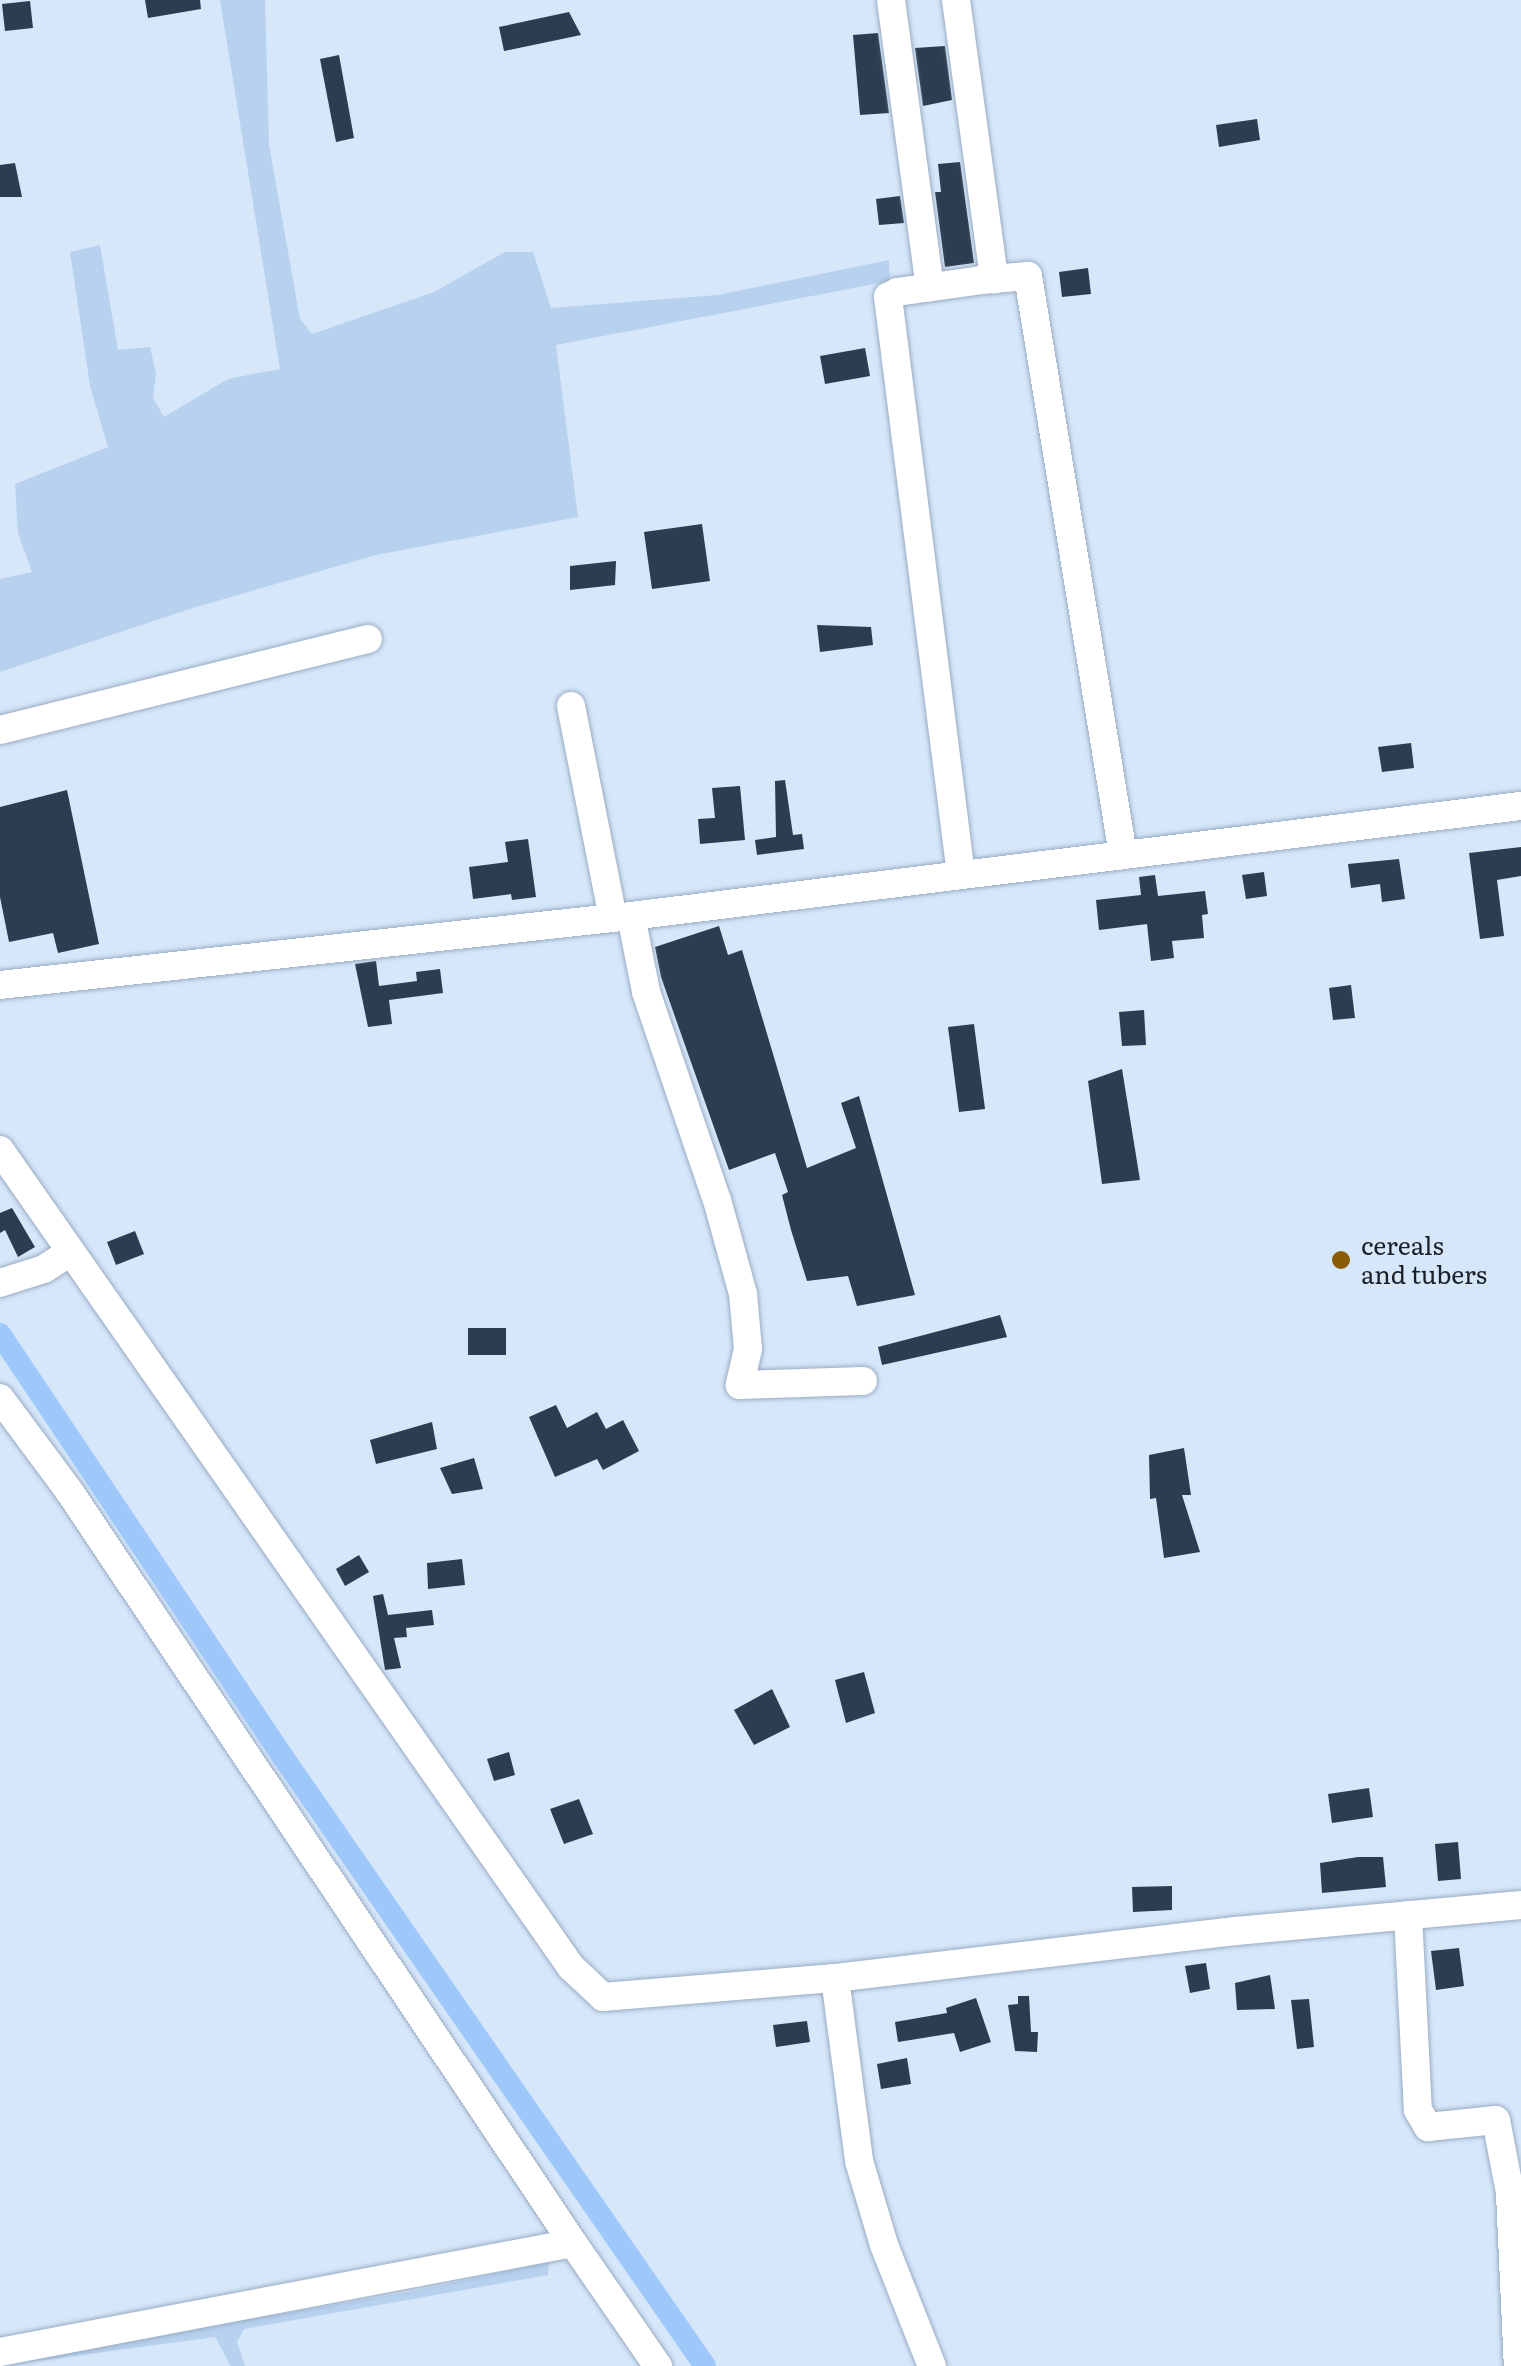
<!DOCTYPE html>
<html>
<head>
<meta charset="utf-8">
<style>
	body { margin:0 }
	#map { position:relative; width:1521px; height:2366px; overflow:hidden; background:#d7e7fa; font-family:Literata,serif }
	div>[style] { position:absolute }
	[style*='--x'] { left:calc(var(--x)*1px); top:calc(var(--y)*1px); width:calc(var(--w)*1px); rotate:calc(var(--a)*1deg) }
	.green>* { inset:0; background:#b7d1ef }
	.canal>* { height:22px; margin:-11px; padding:0 11px; transform-origin:11px; border-radius:11px; background:#9ec8fa }
	.building>* { inset:0; background:#2d3d50 }
	.roads { filter:drop-shadow(0 0 2px #99acc3) drop-shadow(0 0 2px #99acc3) }
	.minor>* { height:28px; margin:-14px; padding:0 14px; transform-origin:14px; border-radius:14px; background:#fff }
	.dots>* { width:28px; height:28px; translate:-50% -50%; box-sizing:border-box; border:5px solid #d7e7fa; border-radius:50% }
	span { translate:-50% -50%; white-space:nowrap; text-align:center; line-height:1.15; -webkit-text-stroke:10px #d7e7fa; paint-order:stroke }
	.poi-label { font-size:25px; color:#192029 }
	.left { translate:0 -50%; text-align:left }
</style>
</head>
<body>
<div id="map">
	<div class="green">
		<div style="clip-path:polygon(220px 0,265px 0,269px 145px,300px 319px,312px 334px,434px 292px,505px 252px,533px 252px,551px 308px,718px 295px,889px 260px,890px 281px,556px 345px,578px 517px,376px 555px,196px 607px,0 672px,0 579px,32px 572px,18px 533px,15px 484px,108px 447px,90px 386px,70px 252px,100px 245px,118px 350px,150px 347px,156px 373px,153px 398px,164px 417px,228px 379px,280px 369px)"></div>
		<div style="clip-path:polygon(549px 2262px,548px 2275px,244px 2329px,237px 2342px,245px 2366px,231px 2366px,215px 2337px,0 2366px,0 2362px,414px 2291px)"></div>
	</div>
	<div class="canal">
		<div style="--x:0;--y:1334;--w:509;--a:56.22"></div>
		<div style="--x:283;--y:1757;--w:741;--a:55.28"></div>
	</div>
	<div class="building">
		<div style="clip-path:polygon(145px 0,200px 0,201px 9px,148px 18px)"></div>
		<div style="clip-path:polygon(30px 1px,33px 28px,5px 31px,2px 4px)"></div>
		<div style="clip-path:polygon(569px 12px,581px 35px,504px 51px,499px 27px)"></div>
		<div style="clip-path:polygon(878px 33px,889px 113px,860px 115px,853px 35px)"></div>
		<div style="clip-path:polygon(945px 46px,952px 100px,923px 106px,915px 48px)"></div>
		<div style="clip-path:polygon(339px 55px,354px 138px,336px 142px,320px 59px)"></div>
		<div style="clip-path:polygon(1257px 119px,1260px 140px,1219px 147px,1216px 125px)"></div>
		<div style="clip-path:polygon(960px 162px,974px 263px,945px 267px,935px 192px,941px 192px,938px 164px)"></div>
		<div style="clip-path:polygon(15px 163px,22px 197px,0 197px,0 165px)"></div>
		<div style="clip-path:polygon(900px 196px,904px 223px,879px 225px,876px 199px)"></div>
		<div style="clip-path:polygon(1088px 268px,1091px 294px,1062px 297px,1059px 272px)"></div>
		<div style="clip-path:polygon(865px 348px,870px 376px,825px 384px,820px 356px)"></div>
		<div style="clip-path:polygon(702px 524px,710px 581px,652px 589px,644px 532px)"></div>
		<div style="clip-path:polygon(616px 561px,615px 585px,570px 590px,570px 566px)"></div>
		<div style="clip-path:polygon(817px 625px,871px 627px,873px 645px,820px 652px)"></div>
		<div style="clip-path:polygon(1411px 743px,1414px 768px,1382px 772px,1378px 747px)"></div>
		<div style="clip-path:polygon(785px 780px,793px 835px,802px 834px,804px 849px,757px 855px,755px 840px,776px 837px,775px 781px)"></div>
		<div style="clip-path:polygon(740px 786px,745px 840px,700px 844px,698px 819px,715px 818px,712px 788px)"></div>
		<div style="clip-path:polygon(67px 790px,99px 944px,58px 953px,53px 933px,9px 942px,0 897px,0 807px)"></div>
		<div style="clip-path:polygon(528px 839px,536px 897px,512px 900px,511px 894px,473px 899px,469px 867px,508px 862px,505px 842px)"></div>
		<div style="clip-path:polygon(1521px 847px,1521px 876px,1497px 880px,1504px 936px,1480px 939px,1469px 853px)"></div>
		<div style="clip-path:polygon(1399px 859px,1405px 899px,1382px 902px,1380px 884px,1351px 888px,1348px 864px)"></div>
		<div style="clip-path:polygon(1264px 872px,1267px 896px,1246px 899px,1242px 875px)"></div>
		<div style="clip-path:polygon(1155px 875px,1158px 896px,1205px 891px,1208px 914px,1202px 915px,1204px 938px,1172px 941px,1174px 958px,1151px 961px,1147px 924px,1099px 930px,1096px 900px,1141px 895px,1139px 877px)"></div>
		<div style="clip-path:polygon(719px 926px,728px 955px,742px 950px,807px 1168px,856px 1148px,841px 1103px,859px 1096px,915px 1295px,857px 1306px,848px 1276px,807px 1281px,791px 1230px,782px 1195px,788px 1192px,775px 1153px,729px 1170px,661px 977px,655px 947px)"></div>
		<div style="clip-path:polygon(376px 961px,379px 986px,417px 981px,416px 972px,440px 969px,443px 993px,389px 1000px,392px 1024px,368px 1027px,355px 964px)"></div>
		<div style="clip-path:polygon(1351px 985px,1355px 1018px,1333px 1020px,1329px 988px)"></div>
		<div style="clip-path:polygon(1144px 1010px,1146px 1045px,1122px 1046px,1119px 1012px)"></div>
		<div style="clip-path:polygon(974px 1024px,985px 1109px,959px 1112px,948px 1027px)"></div>
		<div style="clip-path:polygon(1122px 1069px,1140px 1180px,1102px 1184px,1088px 1081px)"></div>
		<div style="clip-path:polygon(12px 1208px,35px 1247px,18px 1257px,5px 1230px,0 1233px,0 1213px)"></div>
		<div style="clip-path:polygon(135px 1231px,144px 1254px,116px 1265px,107px 1242px)"></div>
		<div style="clip-path:polygon(1000px 1315px,1007px 1337px,882px 1365px,878px 1347px)"></div>
		<div style="clip-path:polygon(468px 1328px,506px 1328px,506px 1355px,468px 1355px)"></div>
		<div style="clip-path:polygon(556px 1405px,567px 1428px,597px 1412px,606px 1429px,623px 1420px,639px 1451px,603px 1470px,597px 1459px,555px 1477px,529px 1417px)"></div>
		<div style="clip-path:polygon(432px 1422px,437px 1449px,376px 1464px,370px 1440px)"></div>
		<div style="clip-path:polygon(1184px 1448px,1191px 1495px,1182px 1495px,1200px 1552px,1164px 1558px,1156px 1498px,1150px 1499px,1149px 1455px)"></div>
		<div style="clip-path:polygon(474px 1458px,483px 1489px,452px 1494px,440px 1468px)"></div>
		<div style="clip-path:polygon(359px 1555px,369px 1572px,345px 1586px,336px 1569px)"></div>
		<div style="clip-path:polygon(462px 1559px,465px 1585px,428px 1589px,427px 1563px)"></div>
		<div style="clip-path:polygon(383px 1594px,388px 1615px,432px 1610px,434px 1625px,406px 1628px,407px 1637px,394px 1638px,401px 1668px,385px 1670px,373px 1596px)"></div>
		<div style="clip-path:polygon(864px 1672px,875px 1713px,846px 1723px,835px 1680px)"></div>
		<div style="clip-path:polygon(772px 1689px,790px 1727px,754px 1745px,734px 1710px)"></div>
		<div style="clip-path:polygon(509px 1752px,515px 1775px,494px 1781px,487px 1759px)"></div>
		<div style="clip-path:polygon(1369px 1788px,1373px 1817px,1332px 1823px,1328px 1794px)"></div>
		<div style="clip-path:polygon(579px 1799px,593px 1834px,564px 1844px,550px 1809px)"></div>
		<div style="clip-path:polygon(1458px 1842px,1461px 1879px,1438px 1881px,1435px 1844px)"></div>
		<div style="clip-path:polygon(1358px 1857px,1383px 1857px,1386px 1887px,1322px 1893px,1320px 1863px)"></div>
		<div style="clip-path:polygon(1172px 1886px,1172px 1910px,1133px 1912px,1132px 1887px)"></div>
		<div style="clip-path:polygon(1459px 1948px,1464px 1986px,1436px 1990px,1431px 1951px)"></div>
		<div style="clip-path:polygon(1206px 1963px,1210px 1989px,1190px 1993px,1185px 1966px)"></div>
		<div style="clip-path:polygon(1270px 1975px,1275px 2009px,1237px 2010px,1235px 1983px)"></div>
		<div style="clip-path:polygon(1018px 1996px,1029px 1996px,1031px 2032px,1038px 2032px,1037px 2052px,1015px 2051px,1008px 2005px,1018px 2004px)"></div>
		<div style="clip-path:polygon(976px 1998px,991px 2042px,960px 2052px,954px 2033px,898px 2042px,895px 2022px,947px 2013px,946px 2008px)"></div>
		<div style="clip-path:polygon(1309px 1999px,1314px 2047px,1297px 2049px,1291px 2000px)"></div>
		<div style="clip-path:polygon(807px 2021px,810px 2042px,776px 2047px,773px 2025px)"></div>
		<div style="clip-path:polygon(907px 2058px,911px 2084px,881px 2089px,877px 2064px)"></div>
	</div>
	<div class="roads">
		<div class="minor">
			<div style="--x:891;--y:0;--w:290;--a:82.3"></div>
			<div style="--x:956;--y:0;--w:282;--a:82.2"></div>
			<div style="--x:571;--y:706;--w:216;--a:78.8"></div>
			<div style="--x:0;--y:730;--w:379;--a:-13.9"></div>
			<div style="--x:961;--y:875;--w:583;--a:-97.2"></div>
			<div style="--x:888;--y:297;--w:10;--a:-29"></div>
			<div style="--x:897;--y:292;--w:85;--a:-8.1"></div>
			<div style="--x:981;--y:280;--w:47;--a:-4.9"></div>
			<div style="--x:1028;--y:276;--w:587;--a:80.68"></div>
			<div style="--x:631;--y:916;--w:77;--a:78.8"></div>
			<div style="--x:646;--y:992;--w:220;--a:71.2"></div>
			<div style="--x:717;--y:1200;--w:98;--a:74.5"></div>
			<div style="--x:743;--y:1294;--w:55;--a:84.8"></div>
			<div style="--x:748;--y:1349;--w:37;--a:103"></div>
			<div style="--x:740;--y:1385;--w:123;--a:-1.9"></div>
			<div style="--x:0;--y:985;--w:635;--a:-6.24"></div>
			<div style="--x:631;--y:916;--w:897;--a:-7.05"></div>
			<div style="--x:0;--y:1150;--w:997;--a:55.05"></div>
			<div style="--x:571;--y:1967;--w:44;--a:43.2"></div>
			<div style="--x:603;--y:1997;--w:233;--a:-4.7"></div>
			<div style="--x:835;--y:1978;--w:404;--a:-6.7"></div>
			<div style="--x:1236;--y:1931;--w:286;--a:-5.2"></div>
			<div style="--x:0;--y:1283;--w:46;--a:-17.7"></div>
			<div style="--x:44;--y:1269;--w:30;--a:-33"></div>
			<div style="--x:0;--y:1398;--w:116;--a:53.4"></div>
			<div style="--x:69;--y:1491;--w:905;--a:56.17"></div>
			<div style="--x:1408;--y:1915;--w:195;--a:87.1"></div>
			<div style="--x:1418;--y:2110;--w:20;--a:60"></div>
			<div style="--x:1428;--y:2127;--w:68;--a:-5.9"></div>
			<div style="--x:1496;--y:2120;--w:74;--a:79.1"></div>
			<div style="--x:1510;--y:2193;--w:173;--a:87.4"></div>
			<div style="--x:835;--y:1978;--w:185;--a:82.5"></div>
			<div style="--x:859;--y:2161;--w:88;--a:73.4"></div>
			<div style="--x:884;--y:2245;--w:130;--a:68.4"></div>
			<div style="--x:0;--y:2352;--w:583;--a:-10.77"></div>
			<div style="--x:573;--y:2243;--w:150;--a:55.4"></div>
		</div>
	</div>
	<div class="dots">
		<div style="left:1341px;top:1260px;background:#8b5b03"></div>
	</div>
	<div class="poi-label">
		<span class="left" style="left:1361px;top:1260px">cereals<br>and tubers</span>
	</div>
</div>
</body>
</html>
